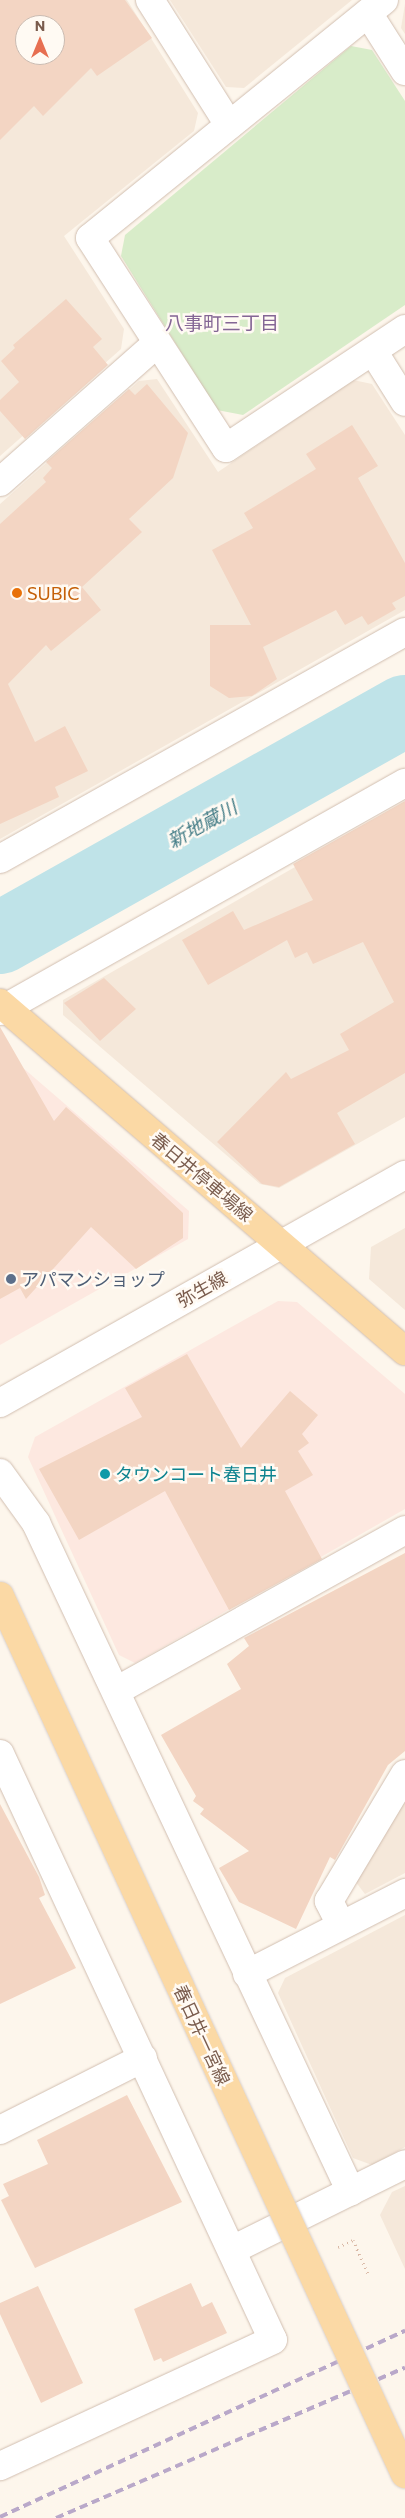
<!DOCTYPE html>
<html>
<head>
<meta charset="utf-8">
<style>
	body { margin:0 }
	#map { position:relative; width:405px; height:2518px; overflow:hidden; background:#fdf6ec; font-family:Commissioner,"Noto Sans JP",sans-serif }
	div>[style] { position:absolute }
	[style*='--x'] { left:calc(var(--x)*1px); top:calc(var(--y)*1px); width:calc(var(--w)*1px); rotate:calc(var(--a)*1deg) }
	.residential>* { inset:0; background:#f5e8da }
	.commercial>* { inset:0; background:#fde8e0 }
	.green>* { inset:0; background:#d8ecc9 }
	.river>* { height:72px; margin:-36px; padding:0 36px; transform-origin:36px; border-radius:36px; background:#bfe3e8 }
	.building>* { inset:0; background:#f3d5c3 }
	.path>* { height:3px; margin-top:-1.5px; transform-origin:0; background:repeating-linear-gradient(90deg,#d9b8a5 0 1px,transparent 0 5px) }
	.roads { filter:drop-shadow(0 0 1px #d1beb0) drop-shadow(0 0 1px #d1beb0) }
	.minor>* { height:28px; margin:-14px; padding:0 14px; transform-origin:14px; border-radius:14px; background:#fff }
	.major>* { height:28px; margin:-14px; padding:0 14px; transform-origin:14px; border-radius:14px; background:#fbd9a5 }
	.rail>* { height:4px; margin-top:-2px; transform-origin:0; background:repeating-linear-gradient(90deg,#b9a8c9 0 8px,transparent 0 13px) }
	.bridges { filter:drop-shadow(0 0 1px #dad1cd) drop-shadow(0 0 1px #dad1cd) }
	.major-bridge>* { height:28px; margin:-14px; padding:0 14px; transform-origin:14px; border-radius:14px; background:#fbd9a5 }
	.dots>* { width:14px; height:14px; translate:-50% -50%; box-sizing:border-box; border:2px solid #fffaf3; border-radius:50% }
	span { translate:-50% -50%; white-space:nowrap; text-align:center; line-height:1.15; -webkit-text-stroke:5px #fffaf3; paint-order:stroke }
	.food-label { font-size:18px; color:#c56008 }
	.left { translate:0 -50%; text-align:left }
	.street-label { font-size:18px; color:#7a5c4d }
	.service-label { font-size:18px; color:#4e5e75 }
	.culture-label { font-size:18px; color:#0d838f }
	.neighbourhood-label { font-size:19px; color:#846695 }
	.water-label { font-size:19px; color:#437c86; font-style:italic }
	.north { position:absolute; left:15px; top:15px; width:50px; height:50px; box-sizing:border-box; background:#fffaf3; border:1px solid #cabbb1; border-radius:50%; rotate:0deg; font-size:14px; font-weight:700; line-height:20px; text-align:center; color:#7a5c4d }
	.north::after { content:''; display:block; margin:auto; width:18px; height:22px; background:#e76f51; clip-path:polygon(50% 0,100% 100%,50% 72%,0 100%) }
</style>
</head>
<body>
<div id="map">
	<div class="residential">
		<div style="clip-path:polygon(evenodd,5px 0,127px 0,198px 113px,194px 131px,64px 236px,124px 329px,121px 349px,0 456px,0 5px,5px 0,25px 25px,55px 25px,55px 55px,25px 55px,25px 25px)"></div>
		<div style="clip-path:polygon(170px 0,352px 0,244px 88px,226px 87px)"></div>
		<div style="clip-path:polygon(405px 4px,405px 34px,401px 28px)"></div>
		<div style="clip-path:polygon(157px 379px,218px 472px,353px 380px,372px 384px,405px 435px,405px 610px,0 839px,0 504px,139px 381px)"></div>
		<div style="clip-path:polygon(405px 804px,405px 1117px,279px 1188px,260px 1184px,63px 1015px,63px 1000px)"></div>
		<div style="clip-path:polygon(405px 1228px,405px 1310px,369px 1279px,371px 1247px)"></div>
		<div style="clip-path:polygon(405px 1798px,405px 1873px,365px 1894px,355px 1881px)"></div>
		<div style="clip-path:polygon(405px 1915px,405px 2147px,372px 2165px,353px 2158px,278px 1993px,285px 1978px)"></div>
		<div style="clip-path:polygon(405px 2186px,405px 2269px,380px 2215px,392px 2192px)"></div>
	</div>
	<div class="commercial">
		<div style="clip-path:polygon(0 1048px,189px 1211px,188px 1239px,0 1345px)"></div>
		<div style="clip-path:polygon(278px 1301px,297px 1302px,405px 1394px,405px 1509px,135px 1663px,119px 1655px,28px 1457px,35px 1437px)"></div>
	</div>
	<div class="green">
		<div style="clip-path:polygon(351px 46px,372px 50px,405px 101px,405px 305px,243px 415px,217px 410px,121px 256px,125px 235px)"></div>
	</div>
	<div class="river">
		<div style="--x:0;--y:938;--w:464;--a:-29.3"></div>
	</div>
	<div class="building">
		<div style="clip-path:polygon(evenodd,0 0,125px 0,152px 38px,97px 76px,91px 68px,43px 116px,34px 106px,0 140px,0 0,25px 25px,55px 25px,55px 55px,25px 55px,25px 25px)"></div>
		<div style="clip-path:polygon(66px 299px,102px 339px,93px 347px,108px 365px,25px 439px,0 411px,0 400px,19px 382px,1px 361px,15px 348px,13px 345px)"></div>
		<div style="clip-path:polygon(147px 384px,188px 433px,173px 478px,129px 519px,142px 532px,82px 587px,101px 610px,51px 651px,46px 645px,8px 684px,35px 742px,65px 726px,88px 771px,55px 787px,59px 797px,0 824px,0 524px,46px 482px,43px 478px,52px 468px,46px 462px,129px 389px,135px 395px)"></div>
		<div style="clip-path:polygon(352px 425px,378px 466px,358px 478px,405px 563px,405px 596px,392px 603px,396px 609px,368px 625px,362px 616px,345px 625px,336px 610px,263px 647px,277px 679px,252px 696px,229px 698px,210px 686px,210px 625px,251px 625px,212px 550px,253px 528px,244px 513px,316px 469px,306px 454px)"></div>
		<div style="clip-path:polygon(405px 801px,405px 1073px,337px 1113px,355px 1144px,279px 1187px,262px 1184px,217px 1142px,286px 1072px,291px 1079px,349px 1050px,340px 1034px,394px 1002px,363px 942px,313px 964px,307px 952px,295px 958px,287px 940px,208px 985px,182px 940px,233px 911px,244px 930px,313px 900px,293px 864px)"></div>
		<div style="clip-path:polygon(104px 978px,136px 1009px,100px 1041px,64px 1003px)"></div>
		<div style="clip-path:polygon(0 1027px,54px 1121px,66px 1107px,125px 1159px,183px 1213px,183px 1238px,136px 1269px,91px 1227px,26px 1299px,20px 1288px,0 1299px)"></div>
		<div style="clip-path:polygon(187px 1354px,241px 1448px,290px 1391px,318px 1415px,302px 1434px,309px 1443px,298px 1451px,313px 1475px,285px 1491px,322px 1559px,229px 1610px,165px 1491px,79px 1540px,39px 1469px,142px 1417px,125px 1388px)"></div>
		<div style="clip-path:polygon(405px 1553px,405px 1751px,388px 1765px,335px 1860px,330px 1857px,296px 1929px,239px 1902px,219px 1868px,249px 1851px,200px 1814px,204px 1809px,193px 1801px,196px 1796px,161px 1735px,241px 1689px,227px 1664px,249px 1646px,244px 1638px)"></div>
		<div style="clip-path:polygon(0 1804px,39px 1877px,45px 1895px,39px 1898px,76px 1968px,0 2004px)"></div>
		<div style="clip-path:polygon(127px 2095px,182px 2202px,35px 2268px,1px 2200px,9px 2196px,3px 2184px,48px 2164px,37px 2140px)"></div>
		<div style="clip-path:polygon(191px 2283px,202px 2307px,212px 2302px,227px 2333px,163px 2362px,161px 2358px,154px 2361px,134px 2309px)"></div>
		<div style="clip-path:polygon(38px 2286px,83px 2383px,41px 2403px,0 2314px,0 2303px)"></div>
	</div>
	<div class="path">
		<div style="--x:338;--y:2247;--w:17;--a:-25"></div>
		<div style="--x:353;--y:2240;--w:39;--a:66"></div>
	</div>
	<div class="roads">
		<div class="minor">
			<div style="--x:150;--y:0;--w:148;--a:57.7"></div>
			<div style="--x:384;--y:0;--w:378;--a:141"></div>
			<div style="--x:90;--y:238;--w:250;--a:57.1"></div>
			<div style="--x:226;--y:448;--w:215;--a:-33.6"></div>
			<div style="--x:368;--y:13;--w:69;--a:57.5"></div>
			<div style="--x:373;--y:351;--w:60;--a:57.9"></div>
			<div style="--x:0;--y:482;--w:208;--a:-41.5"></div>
			<div style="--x:0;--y:859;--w:464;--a:-29.3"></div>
			<div style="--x:0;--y:1011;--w:465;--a:-29.4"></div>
			<div style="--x:0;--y:1403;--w:465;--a:-29.4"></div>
			<div style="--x:0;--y:1473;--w:62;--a:54.2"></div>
			<div style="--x:36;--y:1523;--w:739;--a:64.79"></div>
			<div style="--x:116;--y:1691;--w:331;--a:-29.1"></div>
			<div style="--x:0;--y:1754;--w:646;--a:65.02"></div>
			<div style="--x:273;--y:2340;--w:301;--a:155.2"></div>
			<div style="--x:341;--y:1925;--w:27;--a:-117"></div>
			<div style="--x:329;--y:1901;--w:148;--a:-59.1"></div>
			<div style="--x:247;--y:1974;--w:178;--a:-27.1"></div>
			<div style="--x:0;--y:2130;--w:160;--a:-26.7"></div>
			<div style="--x:232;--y:2250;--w:193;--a:-26.4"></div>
		</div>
		<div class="major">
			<div style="--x:0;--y:1003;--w:534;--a:40.67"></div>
		</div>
	</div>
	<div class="rail">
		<div style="--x:0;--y:2517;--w:446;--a:-24.7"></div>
		<div style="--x:56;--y:2518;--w:380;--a:-23.3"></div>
	</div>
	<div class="bridges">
		<div class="major-bridge">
			<div style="--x:0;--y:1596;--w:967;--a:65.24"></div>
		</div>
	</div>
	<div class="dots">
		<div style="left:17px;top:593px;background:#e8710a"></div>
		<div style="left:11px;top:1279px;background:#5c6f8a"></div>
		<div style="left:105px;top:1474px;background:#0f9aa8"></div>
	</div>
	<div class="food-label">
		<span class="left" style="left:27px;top:593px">SUBIC</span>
	</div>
	<div class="street-label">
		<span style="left:202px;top:1177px;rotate:40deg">春日井停車場線</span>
		<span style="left:202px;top:1289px;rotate:-29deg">弥生線</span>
		<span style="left:202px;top:2035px;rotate:65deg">春日井一宮線</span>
	</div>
	<div class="service-label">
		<span class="left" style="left:21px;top:1279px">アパマンショップ</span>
	</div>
	<div class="culture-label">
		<span class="left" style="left:115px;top:1474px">タウンコート春日井</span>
	</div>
	<div class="neighbourhood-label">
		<span style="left:222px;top:323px">八事町三丁目</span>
	</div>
	<div class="water-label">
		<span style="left:202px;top:824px;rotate:-29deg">新地蔵川</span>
	</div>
	<div class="north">N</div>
</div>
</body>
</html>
